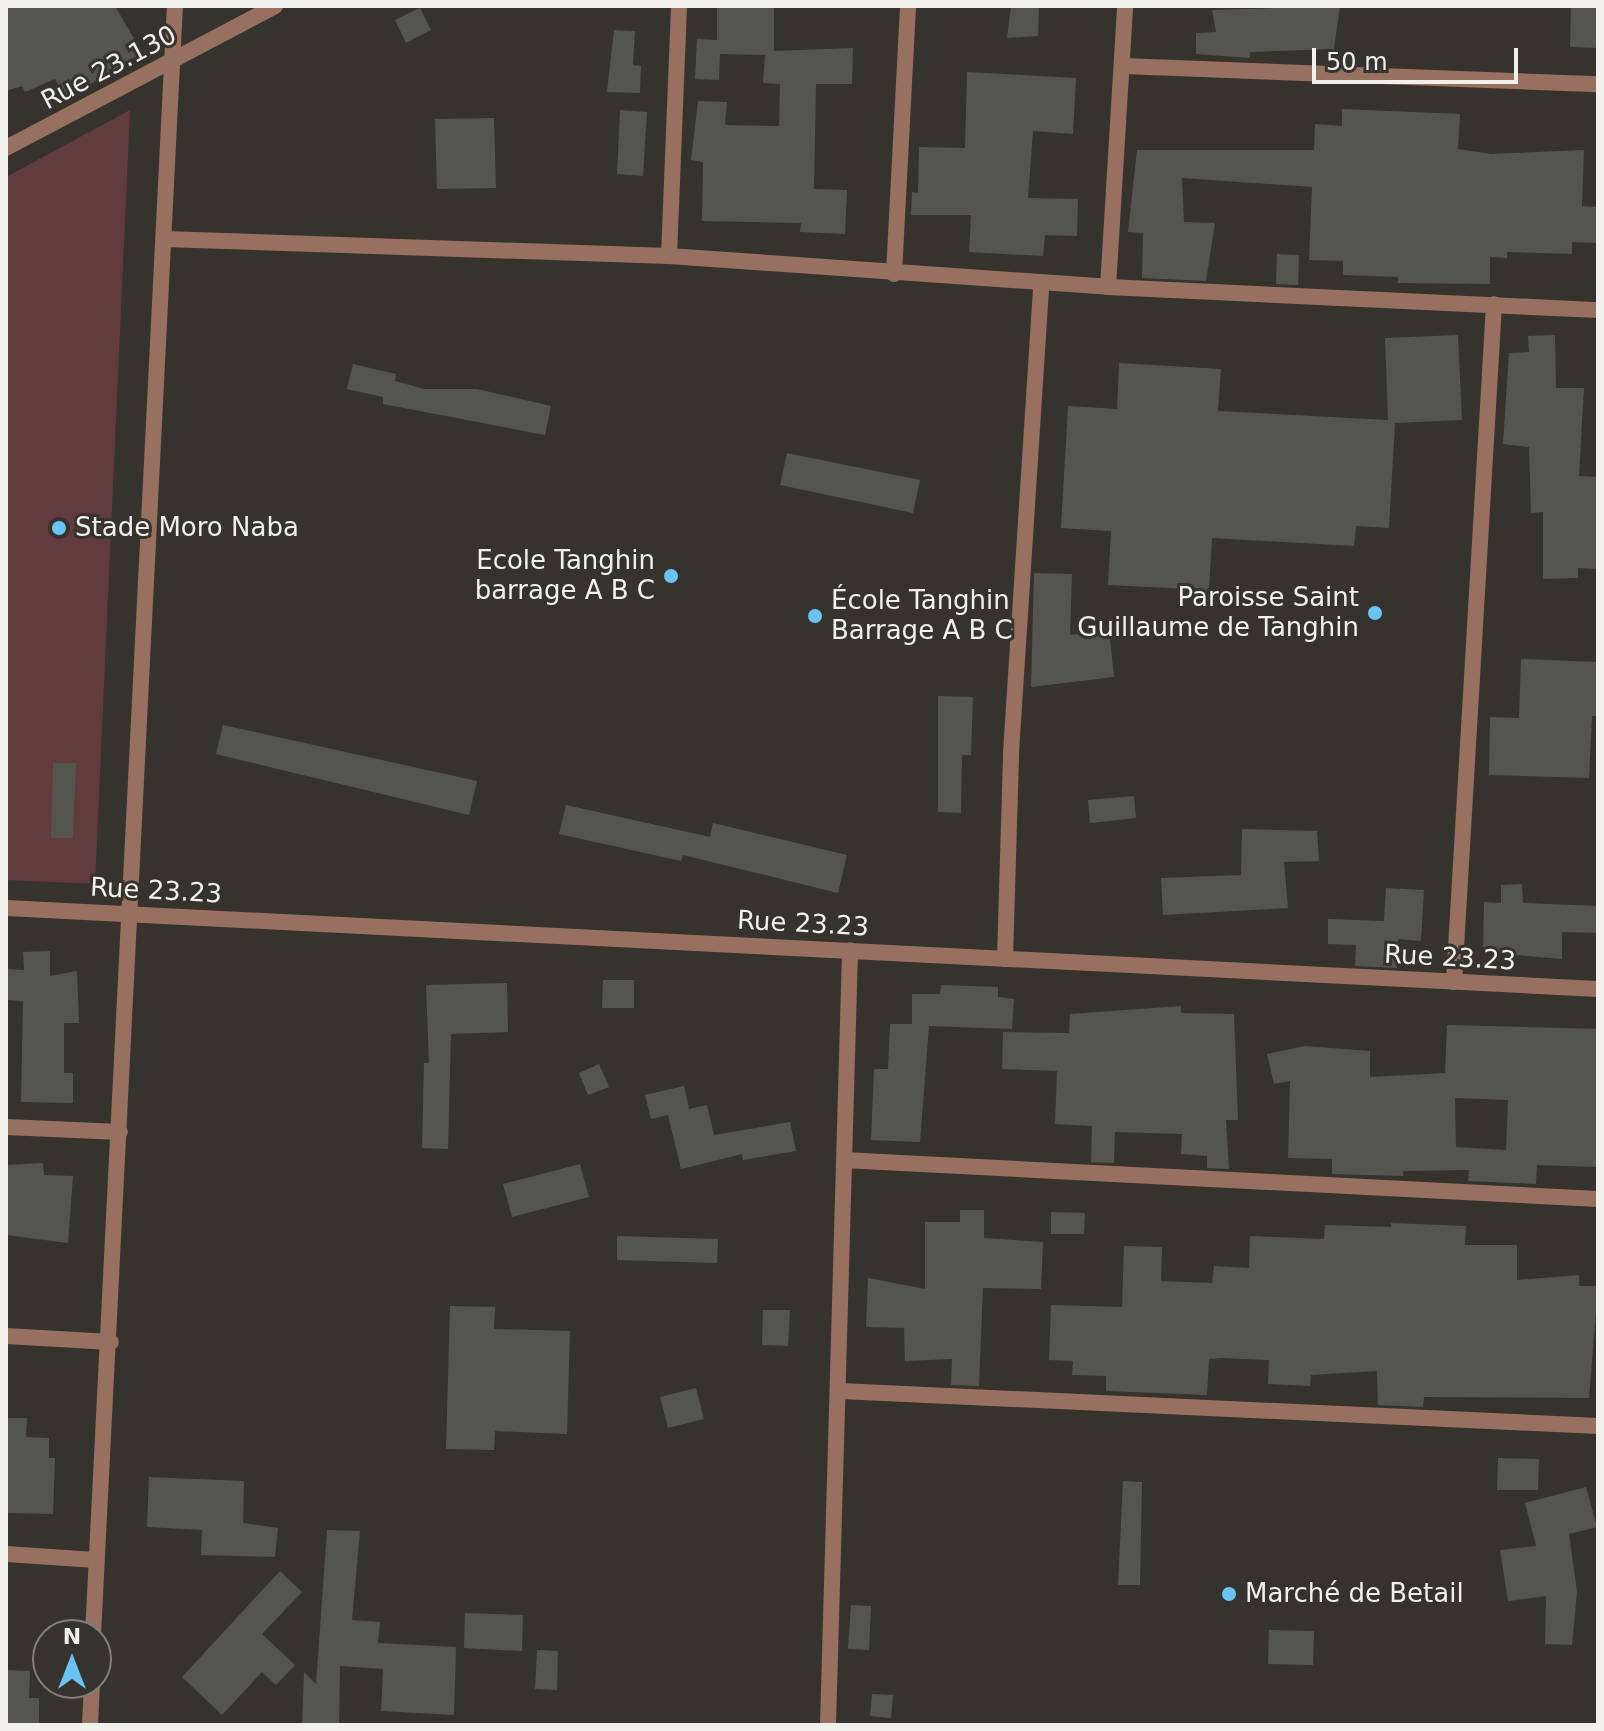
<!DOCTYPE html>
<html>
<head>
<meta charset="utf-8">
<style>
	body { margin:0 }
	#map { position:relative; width:1604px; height:1731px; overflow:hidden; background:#36332e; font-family:"DejaVu Sans",sans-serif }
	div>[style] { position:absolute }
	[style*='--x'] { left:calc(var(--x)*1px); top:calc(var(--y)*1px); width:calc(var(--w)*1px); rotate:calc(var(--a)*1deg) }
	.green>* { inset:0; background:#623b3f }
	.building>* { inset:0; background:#55554f }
	.street>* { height:16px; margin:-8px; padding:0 8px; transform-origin:8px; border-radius:8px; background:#97705f }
	.dots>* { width:22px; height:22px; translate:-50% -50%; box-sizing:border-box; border:4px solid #36332e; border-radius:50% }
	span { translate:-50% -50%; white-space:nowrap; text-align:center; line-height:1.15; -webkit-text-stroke:6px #36332e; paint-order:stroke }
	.street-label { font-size:26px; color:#f2f0ec }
	.poi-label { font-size:26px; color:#f2f0ec }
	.left { translate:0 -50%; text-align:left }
	.right { translate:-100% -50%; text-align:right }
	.frame { position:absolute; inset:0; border:8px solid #f2f0ec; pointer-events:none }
	.north { position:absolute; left:32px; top:1619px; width:80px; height:80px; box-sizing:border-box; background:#36332e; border:2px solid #817f7a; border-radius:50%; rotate:0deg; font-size:22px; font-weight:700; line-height:32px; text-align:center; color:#f2f0ec }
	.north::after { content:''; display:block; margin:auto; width:28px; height:36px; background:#6bc3f2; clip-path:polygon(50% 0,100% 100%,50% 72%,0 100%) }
	.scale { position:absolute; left:1312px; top:48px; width:206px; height:36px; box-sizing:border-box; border:4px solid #f2f0ec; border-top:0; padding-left:10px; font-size:24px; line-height:28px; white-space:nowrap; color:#f2f0ec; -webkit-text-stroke:6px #36332e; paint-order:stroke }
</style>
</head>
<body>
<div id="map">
	<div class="green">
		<div style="clip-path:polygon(130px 110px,95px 884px,6px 880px,6px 177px)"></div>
	</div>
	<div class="building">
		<div style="clip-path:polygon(6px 6px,115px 6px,143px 54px,66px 98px,55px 79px,25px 92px,22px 86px,6px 91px)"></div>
		<div style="clip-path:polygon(717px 6px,774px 6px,774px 51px,853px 48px,852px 84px,816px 84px,814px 189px,847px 190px,845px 234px,800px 232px,801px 223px,702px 221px,703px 162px,691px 160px,698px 101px,727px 102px,725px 125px,779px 126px,780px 84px,763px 83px,765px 55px,720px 54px,719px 80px,695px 79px,697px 39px,717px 40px)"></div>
		<div style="clip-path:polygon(1011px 6px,1039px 6px,1038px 36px,1007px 38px)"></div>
		<div style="clip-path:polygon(1340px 6px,1334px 49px,1250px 52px,1250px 58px,1196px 54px,1196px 33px,1216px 32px,1212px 10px)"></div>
		<div style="clip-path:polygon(1571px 6px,1598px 6px,1598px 48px,1570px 47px)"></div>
		<div style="clip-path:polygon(420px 8px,431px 30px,406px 43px,395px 20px)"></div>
		<div style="clip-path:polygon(614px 30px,635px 31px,633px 65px,641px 66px,640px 93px,607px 92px)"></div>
		<div style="clip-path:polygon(967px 72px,1076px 78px,1073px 134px,1033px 131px,1028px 198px,1078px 199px,1077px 236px,1045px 235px,1043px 256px,969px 252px,971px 215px,911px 215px,912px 192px,918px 193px,919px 147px,965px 148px)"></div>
		<div style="clip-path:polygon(1342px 109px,1460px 114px,1458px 149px,1491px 154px,1584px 150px,1582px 206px,1598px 207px,1598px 243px,1572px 242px,1572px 254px,1507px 252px,1507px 258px,1490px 257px,1490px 284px,1398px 283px,1398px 277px,1343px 275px,1343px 261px,1309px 260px,1312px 187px,1182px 178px,1184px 222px,1215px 223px,1206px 281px,1142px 278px,1143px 233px,1128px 232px,1137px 150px,1314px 150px,1315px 124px,1342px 126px)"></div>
		<div style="clip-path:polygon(620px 110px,647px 112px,643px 176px,617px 174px)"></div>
		<div style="clip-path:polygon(494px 118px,496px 188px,437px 189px,435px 119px)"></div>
		<div style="clip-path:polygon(1277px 254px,1299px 255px,1298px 285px,1276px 284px)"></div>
		<div style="clip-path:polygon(1458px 335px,1462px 420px,1395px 423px,1389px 528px,1356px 526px,1354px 546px,1212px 538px,1209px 590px,1108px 585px,1111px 531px,1061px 528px,1068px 406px,1117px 409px,1119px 363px,1221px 369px,1218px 411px,1388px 420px,1385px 338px)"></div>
		<div style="clip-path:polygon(1555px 335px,1556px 388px,1584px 388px,1579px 476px,1598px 477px,1598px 569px,1578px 568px,1578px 578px,1543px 579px,1543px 512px,1531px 513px,1529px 447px,1503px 444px,1509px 353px,1529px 352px,1528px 336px)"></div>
		<div style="clip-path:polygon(353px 364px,396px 374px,395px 381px,424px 389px,477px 389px,551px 406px,545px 435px,383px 404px,383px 397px,347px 389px)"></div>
		<div style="clip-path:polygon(787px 453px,920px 480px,913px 513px,780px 485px)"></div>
		<div style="clip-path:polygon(1034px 573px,1072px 574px,1070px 635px,1109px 630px,1114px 677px,1031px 687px)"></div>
		<div style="clip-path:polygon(1521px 659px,1598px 662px,1598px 716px,1592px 716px,1589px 778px,1489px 775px,1490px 717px,1519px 718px)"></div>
		<div style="clip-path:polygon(938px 696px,973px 697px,971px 755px,962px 755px,961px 813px,938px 812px)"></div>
		<div style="clip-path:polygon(223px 725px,477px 781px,469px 815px,216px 754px)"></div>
		<div style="clip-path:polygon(53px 763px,76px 763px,73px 838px,51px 838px)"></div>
		<div style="clip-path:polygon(1134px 796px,1136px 818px,1090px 823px,1088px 800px)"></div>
		<div style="clip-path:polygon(566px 805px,710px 837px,713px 823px,847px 855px,838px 893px,683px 855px,681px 861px,559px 834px)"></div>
		<div style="clip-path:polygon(1242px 829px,1317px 831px,1319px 861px,1284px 862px,1288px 908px,1163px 915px,1161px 878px,1241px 875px)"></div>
		<div style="clip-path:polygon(1522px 884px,1523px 903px,1598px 906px,1598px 933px,1562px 932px,1562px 959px,1483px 952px,1484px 902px,1501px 903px,1501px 885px)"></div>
		<div style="clip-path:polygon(1386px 888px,1424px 890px,1421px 941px,1398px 939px,1397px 968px,1355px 966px,1356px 945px,1328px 944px,1328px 919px,1384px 921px)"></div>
		<div style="clip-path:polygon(50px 951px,50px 976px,77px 971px,79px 1023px,64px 1023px,64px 1073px,73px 1073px,73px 1103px,21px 1102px,23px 1001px,6px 1000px,6px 969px,24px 970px,23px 952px)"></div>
		<div style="clip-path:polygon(603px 980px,634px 980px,634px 1008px,602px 1008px)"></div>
		<div style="clip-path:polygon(507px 983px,508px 1032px,451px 1034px,448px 1149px,422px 1148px,424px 1063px,429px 1063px,426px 985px)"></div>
		<div style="clip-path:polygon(941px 985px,998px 987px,998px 997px,1014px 999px,1012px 1029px,929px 1026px,920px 1142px,871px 1140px,874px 1069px,888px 1069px,890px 1024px,912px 1024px,912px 994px,940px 994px)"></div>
		<div style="clip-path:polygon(1181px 1006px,1181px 1013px,1234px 1014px,1238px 1120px,1226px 1120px,1229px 1169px,1207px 1168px,1207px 1156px,1181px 1154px,1182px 1134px,1115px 1132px,1114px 1163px,1091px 1162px,1092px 1126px,1055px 1124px,1057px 1071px,1002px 1069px,1003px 1032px,1069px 1033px,1070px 1014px)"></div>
		<div style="clip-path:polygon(evenodd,1447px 1025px,1598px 1029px,1598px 1167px,1537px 1165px,1536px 1184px,1468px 1181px,1469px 1170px,1403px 1171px,1403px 1176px,1332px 1174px,1332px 1159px,1288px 1158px,1290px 1081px,1274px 1084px,1267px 1054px,1305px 1046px,1370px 1051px,1370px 1077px,1445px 1073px,1447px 1025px,1455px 1098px,1508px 1100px,1506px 1150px,1456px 1147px,1455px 1098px)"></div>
		<div style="clip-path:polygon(599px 1064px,609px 1087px,588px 1095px,579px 1073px)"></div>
		<div style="clip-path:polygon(684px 1086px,689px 1109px,707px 1105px,714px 1135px,790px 1122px,796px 1151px,743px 1160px,742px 1154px,681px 1169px,668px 1115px,651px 1119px,645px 1095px)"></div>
		<div style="clip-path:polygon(43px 1163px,44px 1175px,73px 1176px,68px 1243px,6px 1235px,6px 1165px)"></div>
		<div style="clip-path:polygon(580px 1164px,589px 1197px,512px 1217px,503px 1184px)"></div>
		<div style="clip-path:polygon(960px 1210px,984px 1210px,984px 1238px,1043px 1242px,1041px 1289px,983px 1288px,979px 1386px,951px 1385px,952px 1359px,905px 1361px,904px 1328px,866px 1327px,868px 1278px,925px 1289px,925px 1222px,960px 1222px)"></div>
		<div style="clip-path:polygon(1051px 1212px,1085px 1213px,1084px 1234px,1051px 1234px)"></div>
		<div style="clip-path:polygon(1391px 1223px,1466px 1226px,1465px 1245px,1517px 1245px,1517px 1280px,1579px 1275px,1579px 1286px,1598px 1286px,1589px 1398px,1424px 1397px,1423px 1407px,1378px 1405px,1377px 1371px,1311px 1375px,1310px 1386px,1268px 1384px,1269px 1360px,1221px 1358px,1209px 1359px,1207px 1395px,1106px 1391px,1106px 1376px,1072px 1375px,1073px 1361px,1049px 1360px,1051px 1305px,1122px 1307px,1124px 1246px,1162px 1247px,1161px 1281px,1212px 1283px,1214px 1266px,1249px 1268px,1250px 1236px,1324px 1239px,1325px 1225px,1391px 1227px)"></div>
		<div style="clip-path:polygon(617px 1236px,718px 1239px,717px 1263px,617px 1260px)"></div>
		<div style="clip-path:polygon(450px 1306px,495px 1307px,494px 1329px,570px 1331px,567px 1434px,495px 1431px,494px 1450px,446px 1449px)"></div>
		<div style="clip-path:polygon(763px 1310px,790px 1310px,788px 1346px,762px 1345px)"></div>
		<div style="clip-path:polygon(696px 1388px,704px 1419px,668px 1428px,660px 1397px)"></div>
		<div style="clip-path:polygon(6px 1418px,27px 1418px,26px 1437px,49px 1438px,49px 1458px,55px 1458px,53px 1514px,6px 1513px)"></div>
		<div style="clip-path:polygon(1498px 1458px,1539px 1459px,1538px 1490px,1497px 1490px)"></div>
		<div style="clip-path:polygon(149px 1477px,244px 1481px,243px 1523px,278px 1528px,275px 1557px,201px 1555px,202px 1530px,147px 1527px)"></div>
		<div style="clip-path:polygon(1123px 1481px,1142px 1482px,1140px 1585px,1118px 1585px)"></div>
		<div style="clip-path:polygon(1586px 1487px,1597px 1527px,1569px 1534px,1577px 1592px,1572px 1645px,1545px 1644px,1546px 1596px,1508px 1601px,1500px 1550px,1536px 1546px,1525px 1503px)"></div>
		<div style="clip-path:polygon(327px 1530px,360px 1531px,352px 1620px,380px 1622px,378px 1643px,456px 1647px,454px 1715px,381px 1711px,383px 1669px,340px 1666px,339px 1725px,302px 1725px,304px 1672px,316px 1684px)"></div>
		<div style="clip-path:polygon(280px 1571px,302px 1592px,262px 1634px,295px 1665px,276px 1685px,262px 1672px,222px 1715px,182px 1677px)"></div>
		<div style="clip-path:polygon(851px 1605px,871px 1606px,869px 1650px,848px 1649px)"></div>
		<div style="clip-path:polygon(465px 1613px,523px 1615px,522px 1651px,464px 1648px)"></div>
		<div style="clip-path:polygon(1269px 1630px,1314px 1631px,1313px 1665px,1268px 1664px)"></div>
		<div style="clip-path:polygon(537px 1650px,558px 1651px,557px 1690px,535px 1689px)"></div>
		<div style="clip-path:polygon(6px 1670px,30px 1671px,29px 1698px,39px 1698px,39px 1725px,6px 1725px)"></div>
		<div style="clip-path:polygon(872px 1694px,893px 1695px,891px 1718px,870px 1716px)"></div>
	</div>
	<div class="street">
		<div style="--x:1123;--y:66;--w:475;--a:2.2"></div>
		<div style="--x:6;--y:148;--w:304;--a:-27.8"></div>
		<div style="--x:164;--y:239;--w:505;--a:1.93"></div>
		<div style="--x:669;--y:256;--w:440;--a:4"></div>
		<div style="--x:1108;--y:287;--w:491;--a:2.7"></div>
		<div style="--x:669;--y:256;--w:250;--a:-87.7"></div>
		<div style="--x:894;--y:274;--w:268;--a:-87"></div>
		<div style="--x:1108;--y:287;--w:282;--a:-86.5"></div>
		<div style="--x:6;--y:908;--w:1594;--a:2.91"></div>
		<div style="--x:1005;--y:959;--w:206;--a:-88.3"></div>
		<div style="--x:1011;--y:753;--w:471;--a:-86.3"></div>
		<div style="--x:1454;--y:982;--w:679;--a:-86.62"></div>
		<div style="--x:6;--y:1127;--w:114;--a:2.5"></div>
		<div style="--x:844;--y:1160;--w:755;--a:2.96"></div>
		<div style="--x:6;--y:1336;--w:105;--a:3.3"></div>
		<div style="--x:840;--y:1391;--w:759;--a:2.64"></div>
		<div style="--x:6;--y:1554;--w:90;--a:3.8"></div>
		<div style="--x:93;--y:1635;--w:1631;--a:-87.12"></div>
		<div style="--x:90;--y:1725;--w:42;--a:-87.3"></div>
		<div style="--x:828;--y:1725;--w:775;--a:-88.37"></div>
	</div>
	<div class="dots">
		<div style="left:59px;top:528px;background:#6bc3f2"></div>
		<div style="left:671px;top:576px;background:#6bc3f2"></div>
		<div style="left:1375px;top:613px;background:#6bc3f2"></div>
		<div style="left:815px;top:616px;background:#6bc3f2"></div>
		<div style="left:1229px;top:1594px;background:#6bc3f2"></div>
	</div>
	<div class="street-label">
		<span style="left:109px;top:68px;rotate:-28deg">Rue 23.130</span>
		<span style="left:156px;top:891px;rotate:3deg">Rue 23.23</span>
		<span style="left:803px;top:924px;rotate:3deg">Rue 23.23</span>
		<span style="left:1450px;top:958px;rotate:3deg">Rue 23.23</span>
	</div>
	<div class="poi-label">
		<span class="left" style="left:75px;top:528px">Stade Moro Naba</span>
		<span class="right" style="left:655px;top:576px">Ecole Tanghin<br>barrage A B C</span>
		<span class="right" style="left:1359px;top:613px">Paroisse Saint<br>Guillaume de Tanghin</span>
		<span class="left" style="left:831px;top:616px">École Tanghin<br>Barrage A B C</span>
		<span class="left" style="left:1245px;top:1594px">Marché de Betail</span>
	</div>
	<div class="frame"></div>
	<div class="north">N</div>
	<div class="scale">50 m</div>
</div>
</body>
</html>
